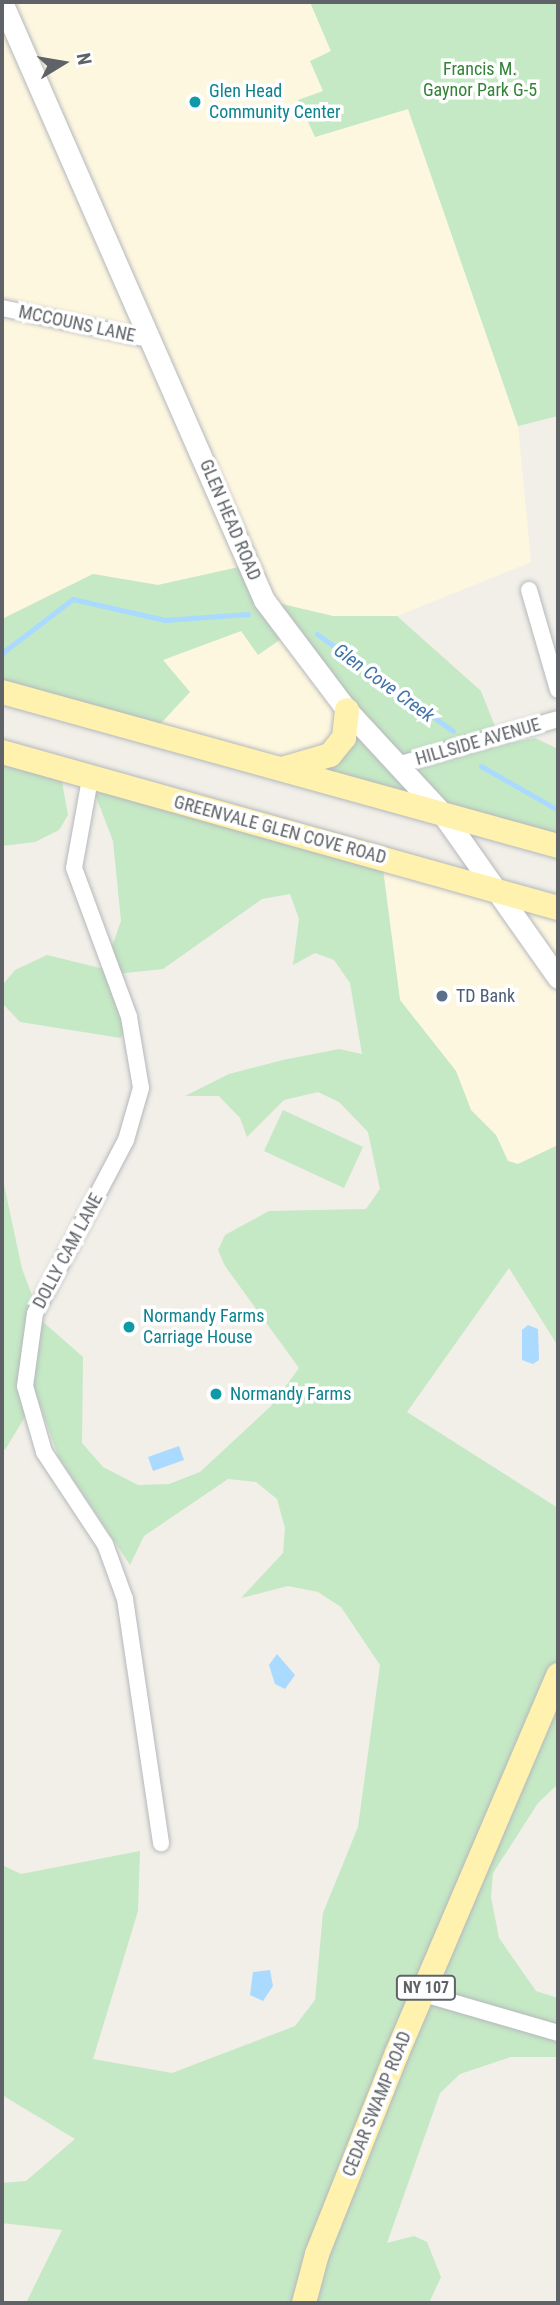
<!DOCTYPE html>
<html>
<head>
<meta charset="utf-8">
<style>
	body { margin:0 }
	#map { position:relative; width:560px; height:2305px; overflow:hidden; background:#f1efe8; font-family:"Roboto Condensed",sans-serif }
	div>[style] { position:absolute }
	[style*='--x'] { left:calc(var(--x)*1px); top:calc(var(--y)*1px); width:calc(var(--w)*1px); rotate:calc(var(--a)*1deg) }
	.commercial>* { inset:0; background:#fef7e0 }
	.green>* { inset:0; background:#c5e8c5 }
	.water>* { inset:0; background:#aadaff }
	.stream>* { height:5px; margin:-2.5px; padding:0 2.5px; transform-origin:2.5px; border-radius:2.5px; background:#aadaff }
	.roads { filter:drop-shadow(0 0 2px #b5b8bc) drop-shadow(0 0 2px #b5b8bc) }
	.street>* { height:16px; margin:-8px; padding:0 8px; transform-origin:8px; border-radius:8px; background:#fff }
	.secondary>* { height:21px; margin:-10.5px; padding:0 10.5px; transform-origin:10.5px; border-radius:10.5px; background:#fff }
	.primary>* { height:24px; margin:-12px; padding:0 12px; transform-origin:12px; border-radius:12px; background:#fff2af }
	.dots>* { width:19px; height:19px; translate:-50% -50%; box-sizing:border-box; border:4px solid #fff; border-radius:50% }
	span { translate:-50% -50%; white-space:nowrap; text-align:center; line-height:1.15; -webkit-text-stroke:7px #fff; paint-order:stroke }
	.shield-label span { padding:2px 5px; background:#fff; border:2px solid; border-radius:5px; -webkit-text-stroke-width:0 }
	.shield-label { font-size:16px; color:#5f6368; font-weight:700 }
	.park-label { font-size:18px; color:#348238 }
	.culture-label { font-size:18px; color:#0d838f }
	.left { translate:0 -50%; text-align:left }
	.street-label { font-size:18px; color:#5f6368 }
	.service-label { font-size:18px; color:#4e5e75 }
	.water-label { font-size:19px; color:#4174aa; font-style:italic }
	.frame { position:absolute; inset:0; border:4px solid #5f6368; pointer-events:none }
	.north { position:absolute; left:28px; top:28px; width:70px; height:70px; -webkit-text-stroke:5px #fff; paint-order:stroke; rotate:79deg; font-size:19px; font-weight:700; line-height:28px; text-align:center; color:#5f6368 }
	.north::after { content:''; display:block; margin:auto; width:24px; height:32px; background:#5f6368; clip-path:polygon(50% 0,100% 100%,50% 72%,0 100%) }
</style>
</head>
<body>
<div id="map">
	<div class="commercial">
		<div style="clip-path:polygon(2px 2px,310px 2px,331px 52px,315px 137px,408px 109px,518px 426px,531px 562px,397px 616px,333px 616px,264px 600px,248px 565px,158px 585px,93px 574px,2px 619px)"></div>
		<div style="clip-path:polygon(241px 631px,287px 635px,348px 725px,300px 766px,151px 734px,162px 660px)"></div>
		<div style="clip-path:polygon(382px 858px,558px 908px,558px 1145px,518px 1164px,508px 1161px,496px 1135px,471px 1110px,456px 1071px,400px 1000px)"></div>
	</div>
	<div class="green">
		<div style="clip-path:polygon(310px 2px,558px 2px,558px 416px,518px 426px,408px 109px,315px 137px,298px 100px,323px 91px,310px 61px,331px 51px)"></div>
		<div style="clip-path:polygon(248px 565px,265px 600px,333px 616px,397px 616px,481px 691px,498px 734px,488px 747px,535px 738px,558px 749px,558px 846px,300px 766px,348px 725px,287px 635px,258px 655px,241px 631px,163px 660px,190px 692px,151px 734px,2px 692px,2px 619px,93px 574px,158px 585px)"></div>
		<div style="clip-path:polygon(2px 757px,53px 773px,62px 782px,68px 815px,59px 830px,35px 842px,2px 846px)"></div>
		<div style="clip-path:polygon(113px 791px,382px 862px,400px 1000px,456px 1071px,471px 1110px,496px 1135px,508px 1161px,518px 1164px,558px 1145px,558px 1346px,509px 1268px,407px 1412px,558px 1508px,558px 1784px,538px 1803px,493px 1873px,491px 1897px,499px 1938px,536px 1991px,558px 1998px,558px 2057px,511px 2057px,460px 2074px,440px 2093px,387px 2243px,414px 2236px,427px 2242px,441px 2277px,429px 2303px,26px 2303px,62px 2230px,2px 2223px,2px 2183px,26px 2181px,75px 2139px,2px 2095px,2px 1865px,21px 1874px,140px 1851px,138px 1911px,93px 2059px,172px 2073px,295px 2026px,315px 2000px,323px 1913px,358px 1827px,380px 1665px,341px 1607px,318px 1592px,288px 1586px,241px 1598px,283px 1553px,285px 1528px,277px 1499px,256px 1482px,228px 1479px,144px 1536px,130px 1565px,58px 1456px,37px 1397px,5px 1450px,2px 1445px,2px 1175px,22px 1269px,42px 1321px,83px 1357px,82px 1443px,103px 1467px,138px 1485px,169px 1484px,200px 1472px,271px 1406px,299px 1368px,225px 1266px,218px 1250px,225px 1235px,269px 1211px,366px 1209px,380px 1189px,368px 1132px,339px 1102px,318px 1092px,284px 1100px,247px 1137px,240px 1118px,219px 1096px,185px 1096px,229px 1074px,283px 1060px,339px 1049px,362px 1054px,350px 983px,334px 960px,315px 953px,293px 965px,299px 919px,290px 894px,262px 899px,163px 969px,116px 974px,126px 1026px,121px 1038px,20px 1022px,4px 1005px,4px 983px,15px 970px,47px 955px,104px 969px,121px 921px,113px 841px,95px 794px)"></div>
		<div style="clip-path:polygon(283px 1110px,363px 1147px,344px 1188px,264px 1151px)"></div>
	</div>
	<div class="water">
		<div style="clip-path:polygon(528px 1325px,538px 1329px,539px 1360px,533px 1364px,522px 1360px,522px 1330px)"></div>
		<div style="clip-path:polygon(179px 1446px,184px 1460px,153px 1471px,148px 1457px)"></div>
		<div style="clip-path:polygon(277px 1654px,295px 1675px,285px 1689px,275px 1684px,269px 1665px)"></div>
		<div style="clip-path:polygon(270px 1970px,273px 1986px,263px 2001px,250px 1995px,253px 1972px)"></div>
	</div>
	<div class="stream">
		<div style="--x:317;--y:634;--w:167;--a:35.5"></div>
		<div style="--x:2;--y:653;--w:89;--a:-37.3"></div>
		<div style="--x:73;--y:599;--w:94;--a:12.9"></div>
		<div style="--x:165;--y:620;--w:83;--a:-4.1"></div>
		<div style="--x:481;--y:766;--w:89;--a:29.7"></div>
	</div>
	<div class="roads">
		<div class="street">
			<div style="--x:2;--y:308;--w:154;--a:12"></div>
			<div style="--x:529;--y:590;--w:104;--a:73.8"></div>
			<div style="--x:397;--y:765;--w:167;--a:-15.9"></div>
			<div style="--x:90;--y:779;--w:90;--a:100.2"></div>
			<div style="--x:74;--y:868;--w:159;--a:69.7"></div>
			<div style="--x:129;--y:1017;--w:72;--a:80.4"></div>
			<div style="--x:141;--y:1088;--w:54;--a:106.1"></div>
			<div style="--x:126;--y:1140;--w:195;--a:117.7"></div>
			<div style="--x:35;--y:1313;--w:74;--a:97.8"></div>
			<div style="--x:25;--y:1386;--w:69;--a:73.9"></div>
			<div style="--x:44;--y:1452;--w:110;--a:56.5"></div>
			<div style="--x:105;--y:1544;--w:59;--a:70"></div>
			<div style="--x:125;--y:1599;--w:247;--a:81.6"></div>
			<div style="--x:424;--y:1994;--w:140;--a:16.2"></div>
		</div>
		<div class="secondary">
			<div style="--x:2;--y:2;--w:653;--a:66.34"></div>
			<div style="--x:264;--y:600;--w:138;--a:53"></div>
			<div style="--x:347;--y:710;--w:139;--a:47.3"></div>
			<div style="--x:441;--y:812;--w:203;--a:54.8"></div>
		</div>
		<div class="primary">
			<div style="--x:2;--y:692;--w:577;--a:15.48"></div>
			<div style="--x:2;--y:752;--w:577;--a:15.67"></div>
			<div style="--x:282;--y:769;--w:50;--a:-16.3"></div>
			<div style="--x:330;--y:755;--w:22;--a:-51"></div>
			<div style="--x:344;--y:738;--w:28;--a:-84"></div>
			<div style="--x:304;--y:2303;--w:51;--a:-75.1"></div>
			<div style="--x:317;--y:2254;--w:216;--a:-68.3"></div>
			<div style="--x:397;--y:2053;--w:411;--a:-66.9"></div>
		</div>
	</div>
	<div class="dots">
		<div style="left:195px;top:102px;background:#0f9aa8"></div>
		<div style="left:442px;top:996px;background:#5c6f8a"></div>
		<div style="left:129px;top:1327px;background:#0f9aa8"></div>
		<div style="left:216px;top:1394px;background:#0f9aa8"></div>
	</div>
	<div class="shield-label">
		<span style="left:426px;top:1988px">NY 107</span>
	</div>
	<div class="park-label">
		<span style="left:480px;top:80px">Francis M.<br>Gaynor Park G-5</span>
	</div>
	<div class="culture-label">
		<span class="left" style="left:209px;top:102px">Glen Head<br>Community Center</span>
		<span class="left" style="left:143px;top:1327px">Normandy Farms<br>Carriage House</span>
		<span class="left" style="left:230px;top:1394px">Normandy Farms</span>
	</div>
	<div class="street-label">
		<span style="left:77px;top:324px;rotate:12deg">MCCOUNS LANE</span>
		<span style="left:230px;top:520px;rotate:67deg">GLEN HEAD ROAD</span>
		<span style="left:478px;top:742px;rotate:-16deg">HILLSIDE AVENUE</span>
		<span style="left:280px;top:830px;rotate:15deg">GREENVALE GLEN COVE ROAD</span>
		<span style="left:68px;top:1251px;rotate:-62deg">DOLLY CAM LANE</span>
		<span style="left:377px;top:2104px;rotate:-68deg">CEDAR SWAMP ROAD</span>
	</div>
	<div class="service-label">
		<span class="left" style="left:456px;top:996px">TD Bank</span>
	</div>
	<div class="water-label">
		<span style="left:384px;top:683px;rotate:36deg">Glen Cove Creek</span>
	</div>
	<div class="frame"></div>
	<div class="north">N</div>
</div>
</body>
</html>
